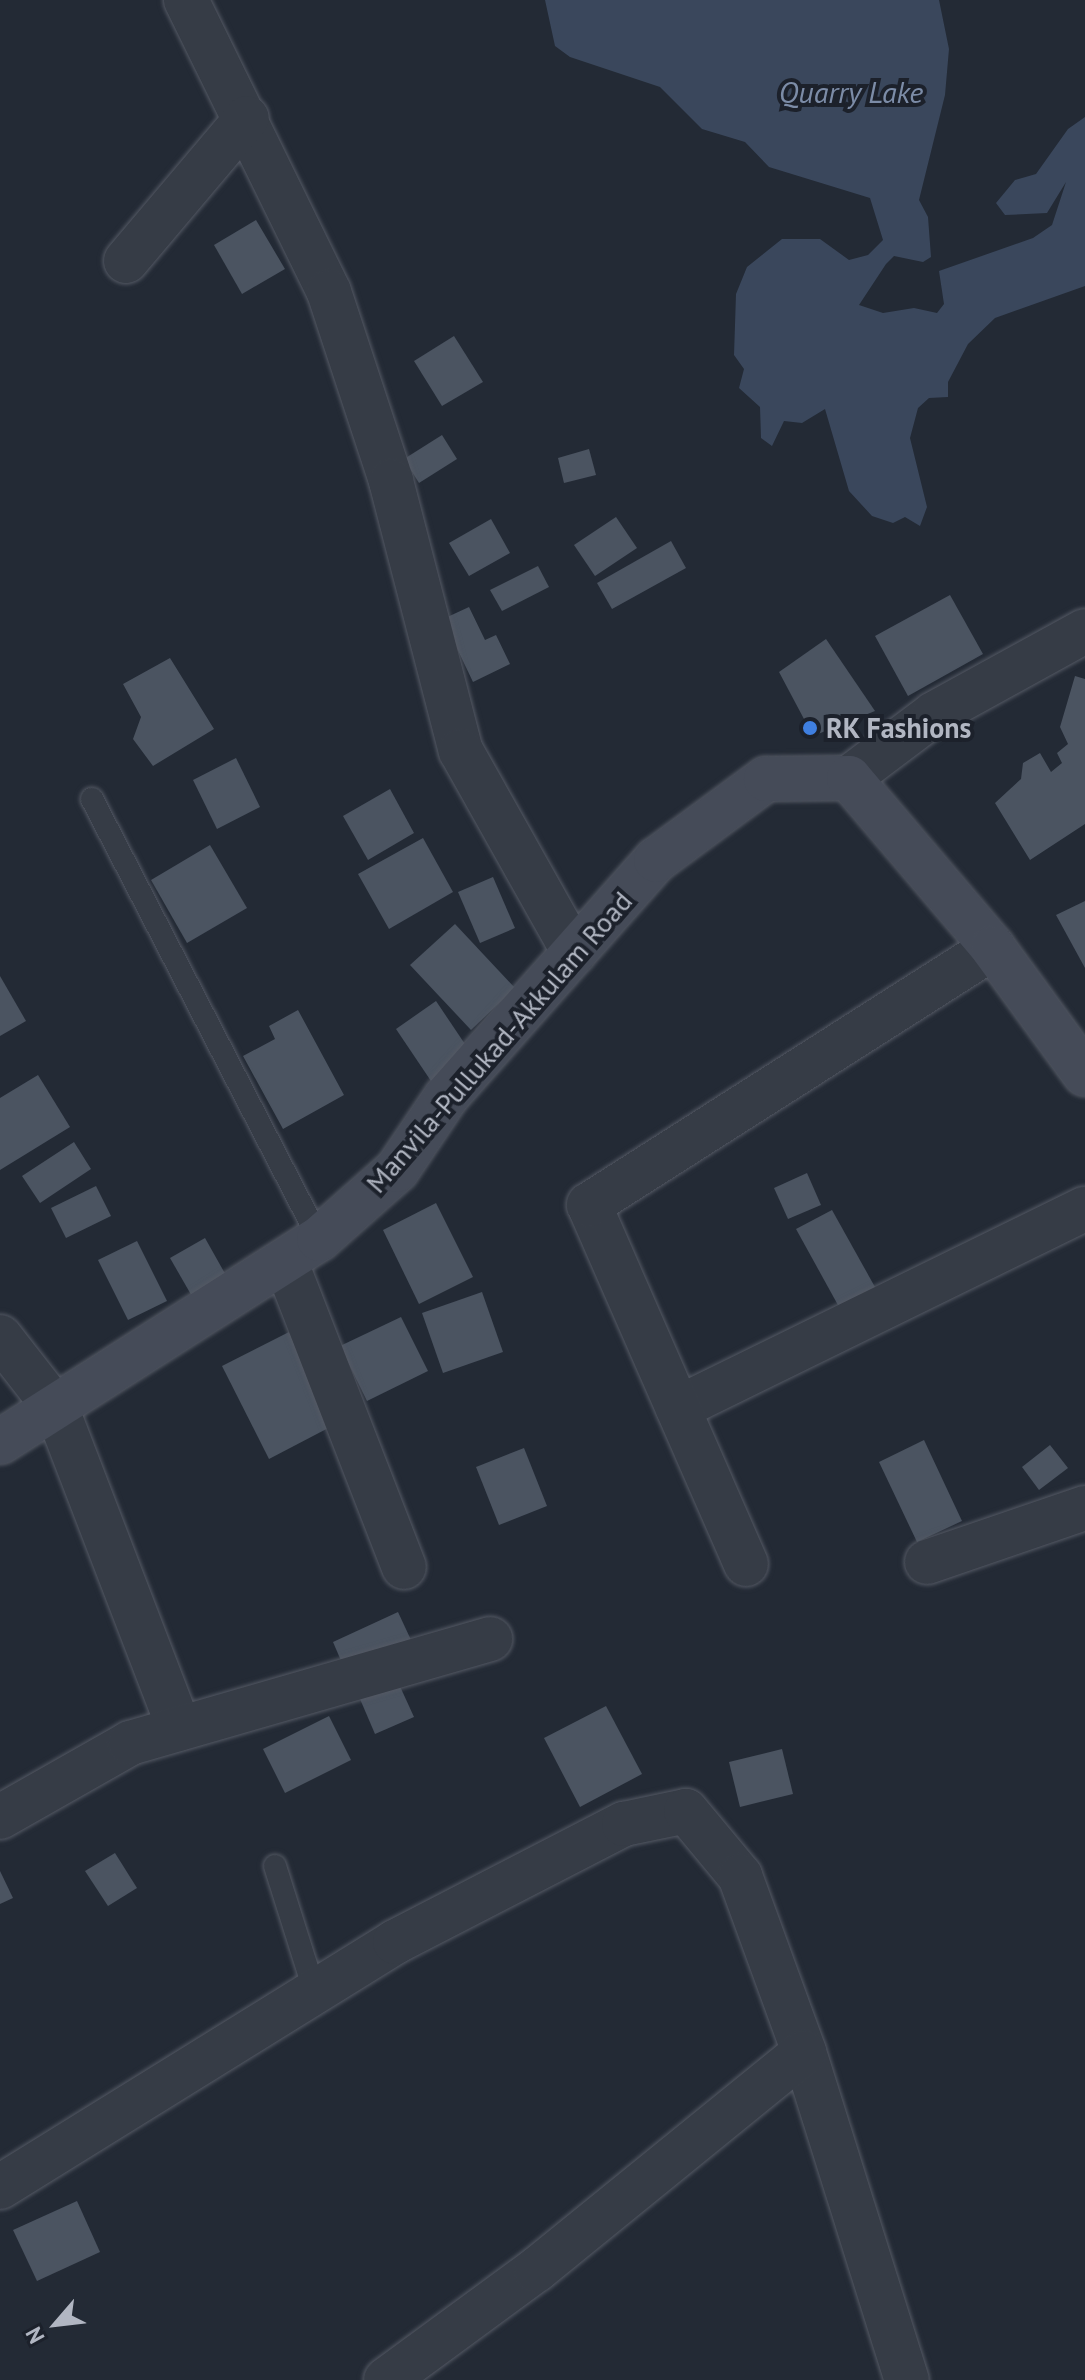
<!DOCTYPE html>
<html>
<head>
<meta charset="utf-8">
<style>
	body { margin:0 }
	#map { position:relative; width:1085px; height:2380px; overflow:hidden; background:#232a35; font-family:"PT Sans",sans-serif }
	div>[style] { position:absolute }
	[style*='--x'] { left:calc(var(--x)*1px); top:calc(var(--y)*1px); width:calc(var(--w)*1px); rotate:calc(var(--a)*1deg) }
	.water>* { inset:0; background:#3a475c }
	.building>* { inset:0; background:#4b5461 }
	.roads { filter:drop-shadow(0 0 2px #545964) drop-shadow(0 0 2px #545964) }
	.lane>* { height:22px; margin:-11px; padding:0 11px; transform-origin:11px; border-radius:11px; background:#363c46 }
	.street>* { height:44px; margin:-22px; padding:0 22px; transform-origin:22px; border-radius:22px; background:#363c46 }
	.secondary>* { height:44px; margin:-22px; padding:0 22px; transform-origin:22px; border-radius:22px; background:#454b58 }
	.dots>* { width:22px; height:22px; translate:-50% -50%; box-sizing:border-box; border:4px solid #1c212b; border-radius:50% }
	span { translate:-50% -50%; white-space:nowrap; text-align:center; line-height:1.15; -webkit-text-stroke:8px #1c212b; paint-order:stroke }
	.poi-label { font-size:28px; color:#b1b6c2; font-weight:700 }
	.left { translate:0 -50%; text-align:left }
	.street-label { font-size:28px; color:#b1b6c2 }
	.water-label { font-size:30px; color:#7c8ca7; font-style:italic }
	.north { position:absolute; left:16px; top:2284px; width:80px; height:80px; -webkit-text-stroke:6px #1c212b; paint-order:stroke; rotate:242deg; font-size:22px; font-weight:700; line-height:32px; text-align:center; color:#b1b6c2 }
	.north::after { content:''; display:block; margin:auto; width:28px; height:36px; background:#b1b6c2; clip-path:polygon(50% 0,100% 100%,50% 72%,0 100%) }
</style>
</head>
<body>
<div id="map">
	<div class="water">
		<div style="clip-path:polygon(545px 0,939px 0,949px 49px,945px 95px,919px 200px,928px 217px,931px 257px,923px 262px,894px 256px,886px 264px,859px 305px,883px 313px,914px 308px,937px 313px,944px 304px,939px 271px,1033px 238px,1052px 225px,1066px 182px,1047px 213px,1005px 215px,996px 203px,1015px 180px,1036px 174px,1068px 129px,1085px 117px,1085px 286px,995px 318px,968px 344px,948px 382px,948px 397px,929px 398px,918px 408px,910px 438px,927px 507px,920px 526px,905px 517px,893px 523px,872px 516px,849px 491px,825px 409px,802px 423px,784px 421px,772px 446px,761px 438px,760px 407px,739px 388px,744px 369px,734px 355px,736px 294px,747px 267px,782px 239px,820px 239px,849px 260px,868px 255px,883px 240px,870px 198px,769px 167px,745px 142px,702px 129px,660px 87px,570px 57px,555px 46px)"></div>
	</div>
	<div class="building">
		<div style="clip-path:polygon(256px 220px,285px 269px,242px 294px,214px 245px)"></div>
		<div style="clip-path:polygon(454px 336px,483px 382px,442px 406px,414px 361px)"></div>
		<div style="clip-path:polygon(442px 435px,457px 459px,419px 483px,404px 459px)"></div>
		<div style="clip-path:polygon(589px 449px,596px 475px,564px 483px,558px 458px)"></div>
		<div style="clip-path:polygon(616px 517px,637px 548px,595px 576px,574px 545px)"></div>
		<div style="clip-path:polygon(491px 519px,510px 553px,469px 576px,449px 543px)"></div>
		<div style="clip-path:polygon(671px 541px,686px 568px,612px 609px,597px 583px)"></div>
		<div style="clip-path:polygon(538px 566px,549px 587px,502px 611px,490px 590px)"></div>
		<div style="clip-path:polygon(950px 595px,983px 654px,908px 696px,875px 636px)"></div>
		<div style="clip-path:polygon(469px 607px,485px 640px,496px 635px,510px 664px,473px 682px,443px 619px)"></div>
		<div style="clip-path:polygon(826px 639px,875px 711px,813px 736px,779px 672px)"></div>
		<div style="clip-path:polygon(170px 658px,214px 729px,153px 766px,133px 739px,141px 717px,123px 684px)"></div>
		<div style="clip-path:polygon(1075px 676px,1085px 679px,1085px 824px,1030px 860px,995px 803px,1021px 779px,1023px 763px,1040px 753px,1051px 772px,1062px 763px,1057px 753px,1068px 744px,1060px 727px)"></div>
		<div style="clip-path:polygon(236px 758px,260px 807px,217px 829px,193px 780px)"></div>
		<div style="clip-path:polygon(390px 789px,414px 833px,368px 860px,343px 816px)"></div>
		<div style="clip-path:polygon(423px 838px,453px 892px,389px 929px,358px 874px)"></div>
		<div style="clip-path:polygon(210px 845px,247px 908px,187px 943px,151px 880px)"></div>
		<div style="clip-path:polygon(493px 877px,515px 928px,480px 943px,458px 892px)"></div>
		<div style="clip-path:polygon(1085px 901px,1085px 968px,1056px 915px)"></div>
		<div style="clip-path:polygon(455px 924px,515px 988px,471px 1030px,410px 965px)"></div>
		<div style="clip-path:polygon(0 976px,26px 1021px,0 1036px)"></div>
		<div style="clip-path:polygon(436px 1001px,473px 1056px,433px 1084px,396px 1029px)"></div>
		<div style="clip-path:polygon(298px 1010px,344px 1095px,283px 1129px,243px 1056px,275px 1039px,269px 1026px)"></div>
		<div style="clip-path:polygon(38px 1075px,70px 1127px,0 1170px,0 1098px)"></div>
		<div style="clip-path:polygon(74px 1142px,91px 1169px,40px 1203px,22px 1176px)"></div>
		<div style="clip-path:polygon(807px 1173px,821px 1205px,788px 1219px,774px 1188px)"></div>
		<div style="clip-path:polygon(96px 1186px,111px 1216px,66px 1238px,51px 1208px)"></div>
		<div style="clip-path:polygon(436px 1203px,473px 1277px,419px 1304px,383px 1230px)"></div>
		<div style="clip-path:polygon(832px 1210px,880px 1296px,844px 1316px,796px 1229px)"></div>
		<div style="clip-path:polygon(205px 1238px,236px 1293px,201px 1312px,170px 1258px)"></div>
		<div style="clip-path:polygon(137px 1241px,167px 1301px,128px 1320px,98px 1260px)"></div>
		<div style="clip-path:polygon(482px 1292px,503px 1352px,443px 1373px,422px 1313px)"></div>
		<div style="clip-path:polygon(401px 1317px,428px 1371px,367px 1401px,340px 1346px)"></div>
		<div style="clip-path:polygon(289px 1332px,336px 1424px,269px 1459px,222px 1366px)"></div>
		<div style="clip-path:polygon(924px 1440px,962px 1521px,917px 1542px,879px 1462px)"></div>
		<div style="clip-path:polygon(1050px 1445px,1068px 1468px,1039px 1490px,1022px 1467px)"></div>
		<div style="clip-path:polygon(524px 1448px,547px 1506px,499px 1525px,476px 1467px)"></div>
		<div style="clip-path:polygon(398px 1612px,411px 1640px,345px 1670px,333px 1642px)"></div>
		<div style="clip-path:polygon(398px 1682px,414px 1717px,375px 1734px,360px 1699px)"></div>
		<div style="clip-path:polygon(606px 1706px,642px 1774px,580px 1807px,544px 1738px)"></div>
		<div style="clip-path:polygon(329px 1716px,351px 1760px,285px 1793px,263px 1749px)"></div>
		<div style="clip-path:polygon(782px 1749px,793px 1794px,740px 1807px,729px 1762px)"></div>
		<div style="clip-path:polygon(115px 1853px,137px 1888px,108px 1906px,85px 1871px)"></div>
		<div style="clip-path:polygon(0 1871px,13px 1898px,0 1904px)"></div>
		<div style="clip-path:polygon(77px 2201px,100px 2252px,37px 2281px,13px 2230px)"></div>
	</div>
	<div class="roads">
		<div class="lane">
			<div style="--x:92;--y:799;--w:495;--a:62.7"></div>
			<div style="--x:275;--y:1866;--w:133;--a:72.5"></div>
		</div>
		<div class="street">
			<div style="--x:186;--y:0;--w:325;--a:63.9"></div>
			<div style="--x:329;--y:292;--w:199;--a:71.8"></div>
			<div style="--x:391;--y:481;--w:279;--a:75.5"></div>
			<div style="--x:461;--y:751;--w:231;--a:60.7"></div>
			<div style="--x:126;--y:261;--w:187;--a:-49.8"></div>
			<div style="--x:849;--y:778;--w:106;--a:-37"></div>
			<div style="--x:934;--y:714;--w:172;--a:-28.8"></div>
			<div style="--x:286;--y:1263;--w:326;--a:68.8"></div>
			<div style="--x:0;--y:1337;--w:93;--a:52"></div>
			<div style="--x:57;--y:1410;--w:341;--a:69"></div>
			<div style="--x:678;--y:1408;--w:453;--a:-26.1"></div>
			<div style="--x:927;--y:1562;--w:167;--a:-18.9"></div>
			<div style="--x:746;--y:1564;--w:392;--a:-113.6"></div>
			<div style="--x:589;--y:1205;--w:479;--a:-32.5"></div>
			<div style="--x:0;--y:1817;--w:150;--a:-29.6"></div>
			<div style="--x:130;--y:1743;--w:375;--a:-16.1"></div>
			<div style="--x:0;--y:2187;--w:465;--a:-31.8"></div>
			<div style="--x:395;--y:1942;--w:258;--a:-27.3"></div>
			<div style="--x:624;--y:1824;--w:63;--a:-11.8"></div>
			<div style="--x:686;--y:1811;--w:85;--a:50.3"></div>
			<div style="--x:740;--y:1876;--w:187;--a:70"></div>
			<div style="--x:804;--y:2052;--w:344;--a:72.6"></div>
			<div style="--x:386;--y:2380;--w:186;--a:-36.3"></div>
			<div style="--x:536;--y:2270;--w:345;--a:-39.1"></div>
		</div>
		<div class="secondary">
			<div style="--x:0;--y:1442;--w:378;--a:-32.5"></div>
			<div style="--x:319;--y:1239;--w:104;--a:-41.5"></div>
			<div style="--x:397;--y:1170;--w:88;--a:-56.1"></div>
			<div style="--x:446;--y:1097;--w:317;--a:-48.5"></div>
			<div style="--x:656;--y:860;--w:137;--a:-36.4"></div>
			<div style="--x:766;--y:779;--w:83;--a:-0.7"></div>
			<div style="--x:849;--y:778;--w:223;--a:49.7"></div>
			<div style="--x:993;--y:948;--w:156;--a:53.9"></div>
		</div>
	</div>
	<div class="dots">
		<div style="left:810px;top:728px;background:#3f7fe0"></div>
	</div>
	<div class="poi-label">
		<span class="left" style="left:826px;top:728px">RK Fashions</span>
	</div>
	<div class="street-label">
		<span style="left:499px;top:1042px;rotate:-49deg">Manvila-Pullukad-Akkulam Road</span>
	</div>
	<div class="water-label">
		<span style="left:851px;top:92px">Quarry Lake</span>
	</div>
	<div class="north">N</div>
</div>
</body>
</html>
